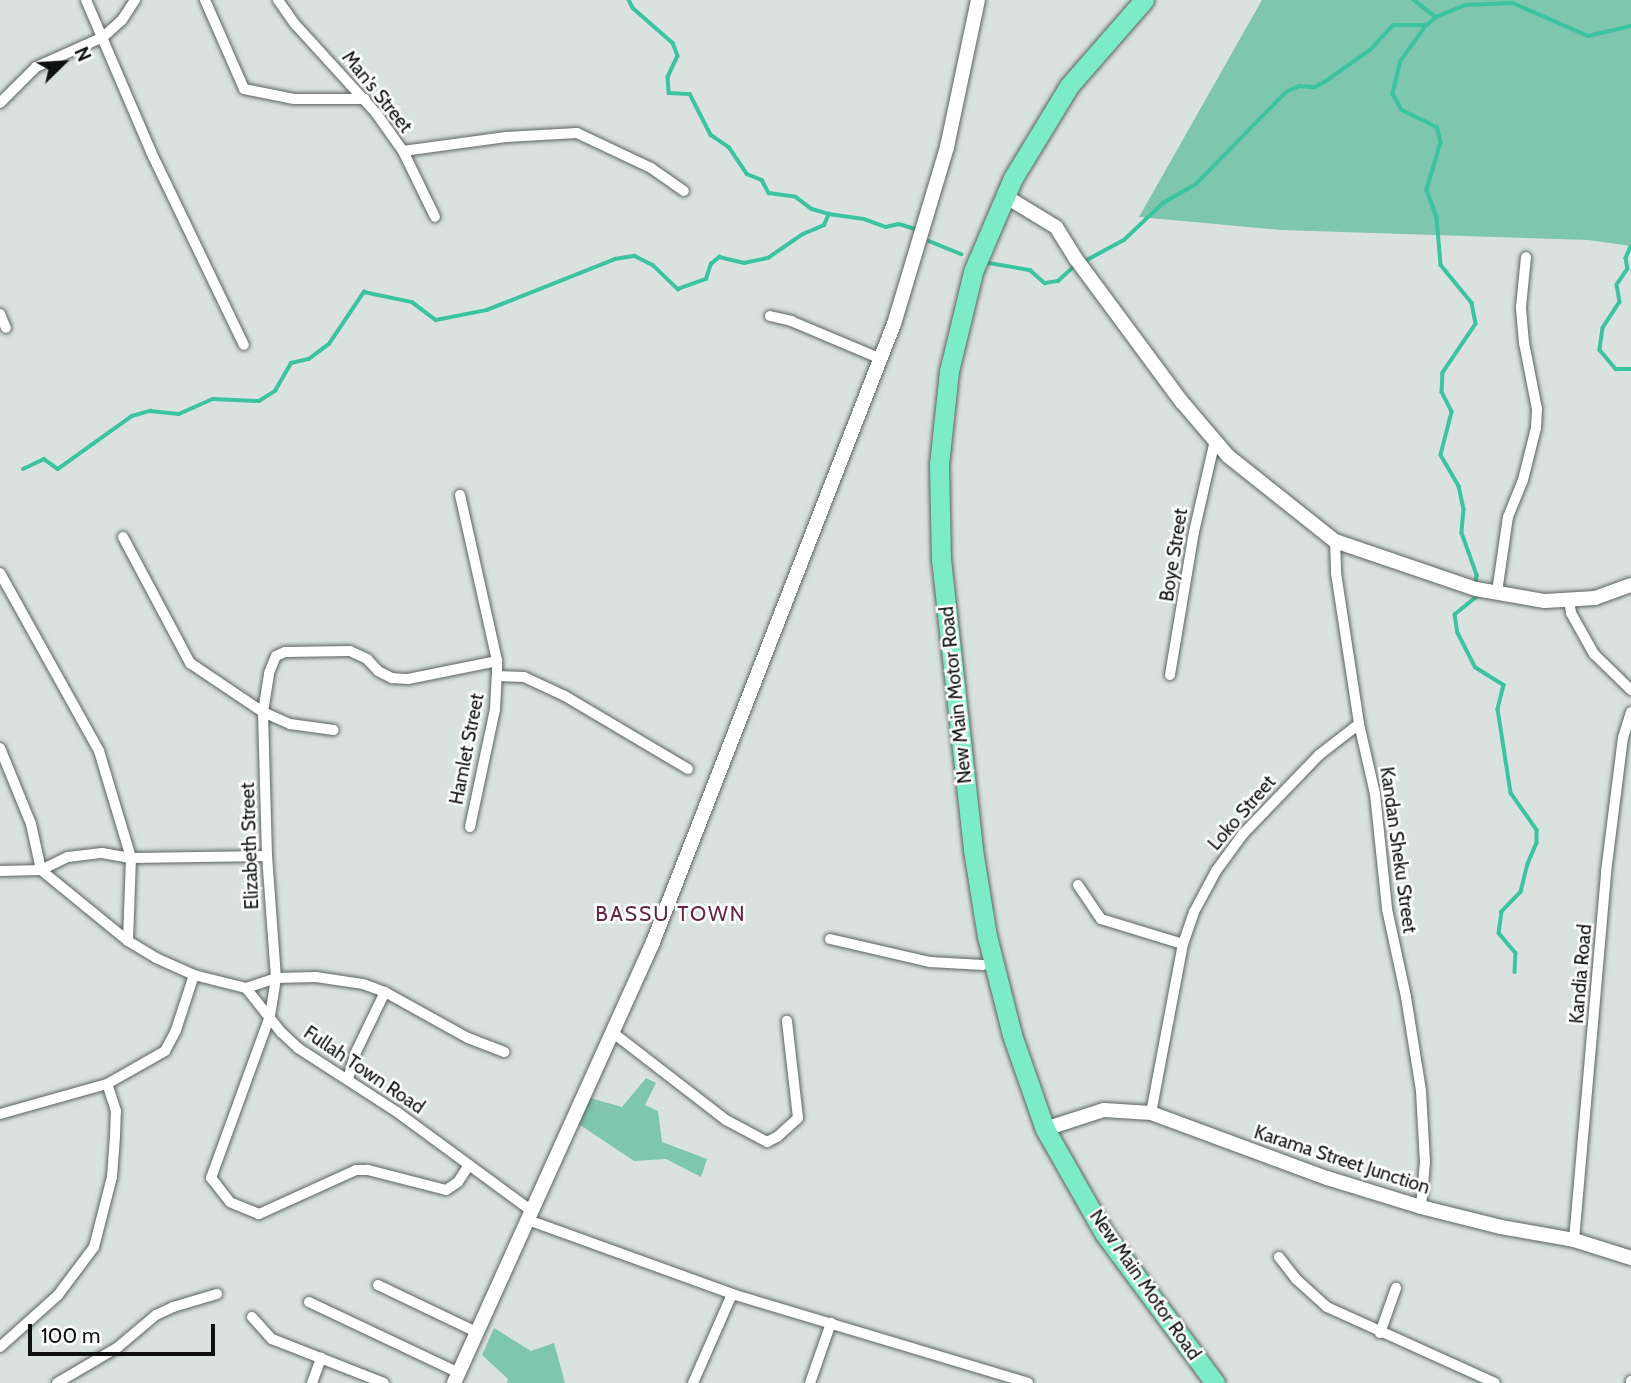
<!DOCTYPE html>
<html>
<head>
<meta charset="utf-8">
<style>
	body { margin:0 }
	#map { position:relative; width:1631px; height:1383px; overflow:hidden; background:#dae2df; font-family:Cabin,sans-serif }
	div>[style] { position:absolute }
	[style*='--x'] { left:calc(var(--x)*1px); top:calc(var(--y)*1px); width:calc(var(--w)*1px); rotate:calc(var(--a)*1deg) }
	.green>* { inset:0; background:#7fc6ae }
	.stream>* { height:3.5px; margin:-1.75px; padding:0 1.75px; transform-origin:1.75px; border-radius:1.75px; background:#3cc39f }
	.roads { filter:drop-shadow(0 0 2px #5c6360) drop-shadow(0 0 2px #5c6360) }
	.street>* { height:10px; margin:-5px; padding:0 5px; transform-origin:5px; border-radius:5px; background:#fff }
	.secondary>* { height:14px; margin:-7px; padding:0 7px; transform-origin:7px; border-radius:7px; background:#fff }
	.highway>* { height:19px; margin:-9.5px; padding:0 9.5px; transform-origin:9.5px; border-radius:9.5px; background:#7bebc8 }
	span { translate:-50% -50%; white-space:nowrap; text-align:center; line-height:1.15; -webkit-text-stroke:5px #fff; paint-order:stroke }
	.street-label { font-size:19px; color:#0e1110 }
	.neighbourhood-label { font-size:21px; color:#642547; letter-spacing:2px }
	.north { position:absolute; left:28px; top:28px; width:70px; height:70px; -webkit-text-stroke:5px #fff; paint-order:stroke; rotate:66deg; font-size:19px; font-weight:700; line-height:28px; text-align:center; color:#0e1110 }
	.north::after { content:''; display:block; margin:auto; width:24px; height:32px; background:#0e1110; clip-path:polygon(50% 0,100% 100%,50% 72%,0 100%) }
	.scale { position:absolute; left:28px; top:1324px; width:187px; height:32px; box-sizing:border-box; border:4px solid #0e1110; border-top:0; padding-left:9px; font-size:21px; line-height:24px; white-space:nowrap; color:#0e1110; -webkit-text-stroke:5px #fff; paint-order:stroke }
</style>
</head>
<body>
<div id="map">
	<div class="green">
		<div style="clip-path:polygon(1262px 0,1631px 0,1631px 246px,1588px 240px,1281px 230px,1139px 217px)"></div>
		<div style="clip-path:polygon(646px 1078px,656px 1083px,645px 1105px,658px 1111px,662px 1142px,707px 1159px,701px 1177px,666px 1159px,634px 1161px,577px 1123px,590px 1098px,622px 1107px)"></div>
		<div style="clip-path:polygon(494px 1328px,531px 1351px,554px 1343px,565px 1383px,507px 1383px,508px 1379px,482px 1355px)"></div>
	</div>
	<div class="stream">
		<div style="--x:629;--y:0;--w:9;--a:63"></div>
		<div style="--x:633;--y:8;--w:53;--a:41.2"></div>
		<div style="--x:673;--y:43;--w:14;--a:69"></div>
		<div style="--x:678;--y:56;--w:23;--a:115"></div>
		<div style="--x:668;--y:77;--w:16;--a:86"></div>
		<div style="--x:669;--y:93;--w:21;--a:3"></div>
		<div style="--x:690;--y:94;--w:46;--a:62.9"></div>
		<div style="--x:711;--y:135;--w:22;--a:34"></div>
		<div style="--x:729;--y:147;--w:32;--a:56"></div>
		<div style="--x:747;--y:174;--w:16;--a:22"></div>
		<div style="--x:762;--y:180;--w:15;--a:62"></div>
		<div style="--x:769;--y:193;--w:27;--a:8"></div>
		<div style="--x:796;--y:197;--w:20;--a:37"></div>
		<div style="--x:812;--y:209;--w:18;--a:16"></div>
		<div style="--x:829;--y:214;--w:35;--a:8"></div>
		<div style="--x:864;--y:219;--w:23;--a:20"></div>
		<div style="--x:886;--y:227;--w:13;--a:-13"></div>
		<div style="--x:899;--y:224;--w:21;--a:17"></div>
		<div style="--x:1414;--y:0;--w:28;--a:38"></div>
		<div style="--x:1436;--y:17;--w:31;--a:-22"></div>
		<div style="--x:1465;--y:5;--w:48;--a:-2.4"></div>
		<div style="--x:1513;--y:3;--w:82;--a:23.7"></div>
		<div style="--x:1588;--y:36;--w:44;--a:-13.1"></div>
		<div style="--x:1427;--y:25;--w:44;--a:125.8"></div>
		<div style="--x:1401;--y:61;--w:34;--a:104"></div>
		<div style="--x:1393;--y:94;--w:18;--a:61"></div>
		<div style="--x:1402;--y:110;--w:39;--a:26"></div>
		<div style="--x:1437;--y:127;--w:16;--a:75"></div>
		<div style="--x:1441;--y:142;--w:50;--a:106.3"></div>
		<div style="--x:1427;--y:190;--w:30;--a:70"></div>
		<div style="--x:1437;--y:218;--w:47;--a:85.1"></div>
		<div style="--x:1441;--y:265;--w:49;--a:50.8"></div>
		<div style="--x:1472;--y:303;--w:21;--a:79"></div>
		<div style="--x:1476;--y:324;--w:59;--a:124"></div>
		<div style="--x:1443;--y:373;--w:19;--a:93"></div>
		<div style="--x:1442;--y:392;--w:22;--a:63"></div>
		<div style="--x:1452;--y:412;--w:44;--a:104.3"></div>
		<div style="--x:1441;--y:455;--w:36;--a:60"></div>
		<div style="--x:1459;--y:486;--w:24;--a:78"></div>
		<div style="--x:1464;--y:509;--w:24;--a:95"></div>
		<div style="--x:1462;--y:533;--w:45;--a:70.3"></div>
		<div style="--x:1477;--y:575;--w:9;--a:96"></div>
		<div style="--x:929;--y:241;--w:35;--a:22"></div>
		<div style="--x:1631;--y:247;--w:12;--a:114"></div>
		<div style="--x:1626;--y:258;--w:11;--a:80"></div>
		<div style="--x:1628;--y:269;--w:19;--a:125"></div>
		<div style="--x:1617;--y:285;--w:17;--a:80"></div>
		<div style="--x:1620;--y:302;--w:31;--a:123"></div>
		<div style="--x:1603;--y:328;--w:22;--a:98"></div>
		<div style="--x:1600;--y:350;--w:25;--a:50"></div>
		<div style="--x:1616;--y:369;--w:15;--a:0"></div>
		<div style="--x:1087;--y:260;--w:42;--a:-28.4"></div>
		<div style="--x:1124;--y:240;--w:54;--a:-43.5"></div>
		<div style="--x:1163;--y:203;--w:39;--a:-30"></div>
		<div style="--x:1197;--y:183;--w:127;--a:-45.6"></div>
		<div style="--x:1286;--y:92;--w:14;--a:-25"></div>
		<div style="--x:1299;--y:86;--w:16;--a:4"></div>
		<div style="--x:1315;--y:87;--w:13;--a:-29"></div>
		<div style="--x:1326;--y:81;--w:54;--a:-35.2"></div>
		<div style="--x:1370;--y:50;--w:34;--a:-47"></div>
		<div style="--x:1393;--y:25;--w:34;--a:0"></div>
		<div style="--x:1427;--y:25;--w:12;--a:-42"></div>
		<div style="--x:989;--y:263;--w:42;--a:9.7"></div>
		<div style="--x:1030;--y:270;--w:20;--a:41"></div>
		<div style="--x:1045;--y:283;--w:13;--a:-9"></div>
		<div style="--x:1058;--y:281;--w:24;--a:-42"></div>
		<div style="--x:23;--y:469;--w:23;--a:-25"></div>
		<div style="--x:44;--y:459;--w:17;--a:36"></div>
		<div style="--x:58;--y:469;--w:91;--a:-35.6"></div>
		<div style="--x:132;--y:416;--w:19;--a:-16"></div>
		<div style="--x:150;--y:411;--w:29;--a:6"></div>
		<div style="--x:179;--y:414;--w:37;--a:-24"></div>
		<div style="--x:213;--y:399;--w:46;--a:2.5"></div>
		<div style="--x:259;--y:401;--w:19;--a:-32"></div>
		<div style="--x:275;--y:391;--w:32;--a:-60"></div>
		<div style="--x:291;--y:363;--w:18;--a:-13"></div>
		<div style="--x:309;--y:359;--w:25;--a:-37"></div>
		<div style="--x:329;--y:344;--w:63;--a:-56.1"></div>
		<div style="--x:364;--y:292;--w:49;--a:11.8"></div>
		<div style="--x:412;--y:302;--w:30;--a:37"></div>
		<div style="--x:436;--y:320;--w:52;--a:-11.1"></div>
		<div style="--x:487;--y:310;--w:138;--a:-21.7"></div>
		<div style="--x:615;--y:259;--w:20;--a:-9"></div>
		<div style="--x:635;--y:256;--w:20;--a:27"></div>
		<div style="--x:653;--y:265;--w:35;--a:44"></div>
		<div style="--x:678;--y:289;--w:30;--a:-20"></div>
		<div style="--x:706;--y:279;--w:16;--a:-72"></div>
		<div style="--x:711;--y:264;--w:11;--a:-41"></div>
		<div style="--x:719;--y:257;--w:26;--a:13"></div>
		<div style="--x:744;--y:263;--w:25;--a:-12"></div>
		<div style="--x:768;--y:258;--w:42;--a:-34.4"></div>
		<div style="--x:803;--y:234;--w:23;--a:-23"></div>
		<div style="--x:824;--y:225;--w:12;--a:-66"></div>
		<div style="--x:1476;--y:592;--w:5;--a:79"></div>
		<div style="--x:1477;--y:597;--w:28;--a:141"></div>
		<div style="--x:1455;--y:615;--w:18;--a:81"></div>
		<div style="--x:1458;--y:633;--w:38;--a:63"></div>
		<div style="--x:1475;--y:667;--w:34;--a:32"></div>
		<div style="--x:1504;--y:685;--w:25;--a:104"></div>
		<div style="--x:1498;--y:709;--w:85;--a:81.2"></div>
		<div style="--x:1511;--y:793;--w:45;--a:54.9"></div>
		<div style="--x:1537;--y:830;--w:13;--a:90"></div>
		<div style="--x:1537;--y:843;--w:23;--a:113"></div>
		<div style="--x:1528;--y:864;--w:29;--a:104"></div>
		<div style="--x:1521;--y:892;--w:28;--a:134"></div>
		<div style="--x:1502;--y:912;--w:21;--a:98"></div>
		<div style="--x:1499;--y:933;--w:26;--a:50"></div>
		<div style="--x:1516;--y:953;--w:19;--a:93"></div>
	</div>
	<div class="roads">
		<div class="street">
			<div style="--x:86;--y:0;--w:165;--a:66.8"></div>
			<div style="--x:151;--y:152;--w:214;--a:64.3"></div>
			<div style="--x:205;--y:0;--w:97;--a:66.3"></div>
			<div style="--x:244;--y:89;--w:51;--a:11.3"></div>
			<div style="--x:294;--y:99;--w:71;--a:0"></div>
			<div style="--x:278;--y:0;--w:29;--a:55"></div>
			<div style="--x:295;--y:24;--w:120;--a:47.7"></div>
			<div style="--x:376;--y:113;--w:47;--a:54.6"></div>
			<div style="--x:403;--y:151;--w:73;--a:64.1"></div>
			<div style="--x:0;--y:103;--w:51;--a:-45"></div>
			<div style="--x:36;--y:67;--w:73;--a:-24.1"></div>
			<div style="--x:103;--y:37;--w:25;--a:-42"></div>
			<div style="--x:122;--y:20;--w:24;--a:-57"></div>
			<div style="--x:403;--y:151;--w:104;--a:-7.7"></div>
			<div style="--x:506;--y:137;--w:71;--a:-3.2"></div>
			<div style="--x:577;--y:133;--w:82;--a:25.3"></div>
			<div style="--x:651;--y:168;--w:40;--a:34.9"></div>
			<div style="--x:0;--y:314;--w:15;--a:67"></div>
			<div style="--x:770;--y:316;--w:22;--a:13"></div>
			<div style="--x:791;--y:321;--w:95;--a:22.8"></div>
			<div style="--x:460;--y:495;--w:170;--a:77.4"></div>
			<div style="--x:497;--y:661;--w:15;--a:90"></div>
			<div style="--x:497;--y:676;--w:27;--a:2"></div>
			<div style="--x:524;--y:677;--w:45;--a:24.9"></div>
			<div style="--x:565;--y:696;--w:143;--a:30.7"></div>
			<div style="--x:123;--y:537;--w:143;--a:62"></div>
			<div style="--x:190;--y:663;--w:88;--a:33.9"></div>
			<div style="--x:263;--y:712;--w:30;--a:24"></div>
			<div style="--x:290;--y:724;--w:44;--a:7.8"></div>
			<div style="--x:1335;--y:541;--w:32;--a:88"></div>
			<div style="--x:1336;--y:573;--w:153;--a:81.3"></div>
			<div style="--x:1359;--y:724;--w:72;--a:77.1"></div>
			<div style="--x:1375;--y:794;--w:116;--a:84"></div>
			<div style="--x:1387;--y:909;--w:90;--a:77.8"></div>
			<div style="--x:1406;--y:997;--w:95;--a:80.9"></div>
			<div style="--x:1421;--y:1091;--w:71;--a:86.8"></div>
			<div style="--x:1425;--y:1162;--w:45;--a:95.1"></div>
			<div style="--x:0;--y:573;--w:204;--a:60.9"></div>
			<div style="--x:99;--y:751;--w:112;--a:73.3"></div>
			<div style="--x:131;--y:858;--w:83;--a:92.1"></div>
			<div style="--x:1497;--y:592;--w:76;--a:-81.7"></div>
			<div style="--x:1508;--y:517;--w:40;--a:-68"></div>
			<div style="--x:1523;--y:480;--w:54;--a:-76"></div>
			<div style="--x:1536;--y:428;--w:19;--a:-87"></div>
			<div style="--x:1537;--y:409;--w:67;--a:-101.1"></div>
			<div style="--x:1524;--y:343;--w:36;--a:-95"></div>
			<div style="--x:1521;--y:307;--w:50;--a:-84.3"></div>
			<div style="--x:1569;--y:600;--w:13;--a:81"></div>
			<div style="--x:1571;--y:613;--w:47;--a:60.7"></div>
			<div style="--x:1594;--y:654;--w:52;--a:44.2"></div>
			<div style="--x:1170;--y:675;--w:145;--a:-80.5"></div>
			<div style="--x:1194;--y:532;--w:94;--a:-77.1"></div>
			<div style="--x:0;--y:748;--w:82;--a:67.8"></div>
			<div style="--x:31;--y:824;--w:47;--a:77.7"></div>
			<div style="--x:41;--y:870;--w:30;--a:-26"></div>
			<div style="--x:68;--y:857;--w:34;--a:-7"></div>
			<div style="--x:102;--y:853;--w:29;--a:10"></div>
			<div style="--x:131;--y:858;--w:136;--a:-0.8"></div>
			<div style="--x:470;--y:827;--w:121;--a:-78"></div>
			<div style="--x:495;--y:709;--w:33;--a:-87"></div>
			<div style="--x:0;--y:871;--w:41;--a:-1.4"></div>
			<div style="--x:41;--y:870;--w:112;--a:39.2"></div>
			<div style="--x:128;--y:941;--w:33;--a:31"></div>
			<div style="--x:156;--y:958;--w:42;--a:24.1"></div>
			<div style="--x:194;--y:975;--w:54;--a:14"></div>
			<div style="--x:246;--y:988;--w:56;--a:51.5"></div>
			<div style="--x:281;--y:1032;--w:23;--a:43"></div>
			<div style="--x:298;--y:1048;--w:118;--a:32.9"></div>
			<div style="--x:397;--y:1112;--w:167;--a:36.3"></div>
			<div style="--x:1078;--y:885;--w:41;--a:55.9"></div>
			<div style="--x:1101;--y:919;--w:86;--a:17"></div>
			<div style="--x:830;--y:939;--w:103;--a:13"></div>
			<div style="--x:930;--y:962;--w:53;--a:3.2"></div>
			<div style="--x:246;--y:988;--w:32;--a:-18"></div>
			<div style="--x:276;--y:978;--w:40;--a:-1.4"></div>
			<div style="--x:316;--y:977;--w:48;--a:8.5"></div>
			<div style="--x:363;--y:984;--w:23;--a:20"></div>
			<div style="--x:385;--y:992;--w:95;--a:29"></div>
			<div style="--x:468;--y:1038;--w:39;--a:21"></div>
			<div style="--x:612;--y:1032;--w:144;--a:37.7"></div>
			<div style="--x:726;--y:1120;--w:47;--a:28.2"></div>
			<div style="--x:767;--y:1142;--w:11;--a:-27"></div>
			<div style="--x:777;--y:1137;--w:28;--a:-42"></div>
			<div style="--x:798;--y:1118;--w:98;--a:-96.5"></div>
			<div style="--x:348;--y:1079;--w:26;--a:-74"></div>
			<div style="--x:355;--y:1054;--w:69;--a:-64.2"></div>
			<div style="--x:1151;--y:1113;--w:172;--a:-79.3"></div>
			<div style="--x:1183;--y:944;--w:34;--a:-71"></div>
			<div style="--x:1194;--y:912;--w:47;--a:-61.8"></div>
			<div style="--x:1216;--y:871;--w:46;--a:-53.9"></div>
			<div style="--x:1243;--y:834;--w:110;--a:-46.1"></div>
			<div style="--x:1319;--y:755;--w:51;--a:-37.8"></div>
			<div style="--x:0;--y:1114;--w:111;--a:-15.7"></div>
			<div style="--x:107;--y:1084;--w:67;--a:-29.6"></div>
			<div style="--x:165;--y:1051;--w:24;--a:-62"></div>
			<div style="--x:176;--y:1030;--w:58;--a:-71.9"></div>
			<div style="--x:469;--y:1165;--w:20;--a:123"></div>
			<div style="--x:458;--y:1182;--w:14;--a:146"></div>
			<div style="--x:446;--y:1190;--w:81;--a:-165.6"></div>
			<div style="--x:368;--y:1170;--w:12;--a:180"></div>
			<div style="--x:356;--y:1170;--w:107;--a:155.6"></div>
			<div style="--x:259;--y:1214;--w:31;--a:-158"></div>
			<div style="--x:230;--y:1202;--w:31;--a:-128"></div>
			<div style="--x:211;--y:1178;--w:172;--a:-70"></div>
			<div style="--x:270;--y:1016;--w:38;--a:-81"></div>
			<div style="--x:276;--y:978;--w:122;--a:-94.2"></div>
			<div style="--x:267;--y:856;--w:144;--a:-91.6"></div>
			<div style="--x:263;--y:712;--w:39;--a:-81"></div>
			<div style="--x:269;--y:673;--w:18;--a:-68"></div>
			<div style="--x:276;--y:656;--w:10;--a:-24"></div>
			<div style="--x:285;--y:652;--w:65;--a:-0.9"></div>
			<div style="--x:350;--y:651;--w:19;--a:25"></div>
			<div style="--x:367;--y:659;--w:16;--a:47"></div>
			<div style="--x:378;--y:671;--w:16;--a:27"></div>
			<div style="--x:392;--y:678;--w:16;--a:4"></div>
			<div style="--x:408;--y:679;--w:91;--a:-11.4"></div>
			<div style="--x:528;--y:1220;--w:217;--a:19.9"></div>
			<div style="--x:732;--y:1294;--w:309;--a:16.7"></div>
			<div style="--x:1574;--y:1240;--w:369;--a:-85"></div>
			<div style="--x:1606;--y:872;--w:135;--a:-82.8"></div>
			<div style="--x:1623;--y:738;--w:27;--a:-73"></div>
			<div style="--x:1279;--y:1257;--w:28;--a:52"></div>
			<div style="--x:1296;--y:1279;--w:42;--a:42.1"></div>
			<div style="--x:1327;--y:1307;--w:184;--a:24.3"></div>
			<div style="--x:378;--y:1285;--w:109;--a:25.6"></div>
			<div style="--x:309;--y:1302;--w:166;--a:25.3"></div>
			<div style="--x:252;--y:1317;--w:30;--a:48"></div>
			<div style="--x:272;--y:1339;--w:120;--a:21.4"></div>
			<div style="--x:1380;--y:1333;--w:48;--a:-70.4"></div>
			<div style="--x:0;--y:1347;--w:78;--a:-41.9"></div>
			<div style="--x:58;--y:1295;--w:60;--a:-53.1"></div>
			<div style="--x:94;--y:1247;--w:72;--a:-75.6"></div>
			<div style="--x:112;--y:1177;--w:41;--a:-85.8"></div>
			<div style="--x:115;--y:1136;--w:25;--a:-88"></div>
			<div style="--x:116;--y:1111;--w:28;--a:-108"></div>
			<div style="--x:57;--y:1383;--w:71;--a:-30.5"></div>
			<div style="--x:118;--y:1347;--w:50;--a:-40.1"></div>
			<div style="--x:156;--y:1315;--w:19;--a:-25"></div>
			<div style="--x:173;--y:1307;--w:46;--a:-16.5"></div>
			<div style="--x:312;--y:1383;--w:27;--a:-70"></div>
			<div style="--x:693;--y:1383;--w:97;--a:-66.3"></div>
			<div style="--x:810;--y:1383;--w:64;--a:-70.7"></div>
			<div style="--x:1631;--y:1383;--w:2;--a:-90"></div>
		</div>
		<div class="secondary">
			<div style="--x:1005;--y:196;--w:60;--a:31.3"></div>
			<div style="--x:1056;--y:227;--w:38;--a:58"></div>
			<div style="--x:1076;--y:259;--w:178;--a:53.5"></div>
			<div style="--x:1182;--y:402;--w:71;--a:49.6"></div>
			<div style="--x:1228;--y:456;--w:137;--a:38.5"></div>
			<div style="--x:1335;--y:541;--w:149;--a:18.8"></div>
			<div style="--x:1476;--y:589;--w:70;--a:9.9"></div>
			<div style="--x:1545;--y:601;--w:50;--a:-3.4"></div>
			<div style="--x:1595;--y:598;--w:38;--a:-20"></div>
			<div style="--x:1045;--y:1129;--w:62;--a:-17.9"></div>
			<div style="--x:1104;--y:1110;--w:47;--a:3.7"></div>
			<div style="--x:1151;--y:1113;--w:188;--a:20.3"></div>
			<div style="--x:1327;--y:1178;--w:98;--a:17.1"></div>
			<div style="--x:1421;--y:1207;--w:82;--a:14"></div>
			<div style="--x:1501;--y:1227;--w:74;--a:10.1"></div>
			<div style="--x:1574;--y:1240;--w:60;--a:17.5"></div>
			<div style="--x:454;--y:1383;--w:484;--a:-65.7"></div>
			<div style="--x:653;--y:942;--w:663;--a:-68.7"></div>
			<div style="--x:894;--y:324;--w:185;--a:-73.3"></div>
			<div style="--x:947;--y:147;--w:150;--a:-78.1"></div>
		</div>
		<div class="highway">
			<div style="--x:1144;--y:0;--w:114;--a:131.1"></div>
			<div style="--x:1069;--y:86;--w:108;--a:121.3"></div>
			<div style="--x:1013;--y:178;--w:102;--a:113.1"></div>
			<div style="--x:973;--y:272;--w:102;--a:103.6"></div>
			<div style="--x:949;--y:371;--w:95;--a:96.1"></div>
			<div style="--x:939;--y:465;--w:94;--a:88.8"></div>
			<div style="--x:941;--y:559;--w:293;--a:83.7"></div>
			<div style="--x:973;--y:850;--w:87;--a:80.8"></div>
			<div style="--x:987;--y:936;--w:102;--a:75.8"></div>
			<div style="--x:1012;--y:1035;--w:100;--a:70.7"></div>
			<div style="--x:1045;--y:1129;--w:120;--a:60.4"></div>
			<div style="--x:1104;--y:1233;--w:187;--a:53.5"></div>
		</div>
	</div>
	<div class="street-label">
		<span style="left:377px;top:92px;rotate:51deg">Man's Street</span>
		<span style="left:1174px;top:555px;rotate:-81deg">Boye Street</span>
		<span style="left:956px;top:695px;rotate:-96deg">New Main Motor Road</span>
		<span style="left:467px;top:749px;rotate:-79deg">Hamlet Street</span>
		<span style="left:1242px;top:813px;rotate:-49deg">Loko Street</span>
		<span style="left:250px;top:846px;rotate:-92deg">Elizabeth Street</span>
		<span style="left:1398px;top:850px;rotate:82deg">Kandan Sheku Street</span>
		<span style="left:1581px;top:974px;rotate:-85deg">Kandia Road</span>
		<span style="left:364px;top:1070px;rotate:34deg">Fullah Town Road</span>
		<span style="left:1342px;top:1160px;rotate:18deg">Karama Street Junction</span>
		<span style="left:1145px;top:1285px;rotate:55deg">New Main Motor Road</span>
	</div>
	<div class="neighbourhood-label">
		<span style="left:671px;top:914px">BASSU TOWN</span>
	</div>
	<div class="north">N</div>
	<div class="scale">100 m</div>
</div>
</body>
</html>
